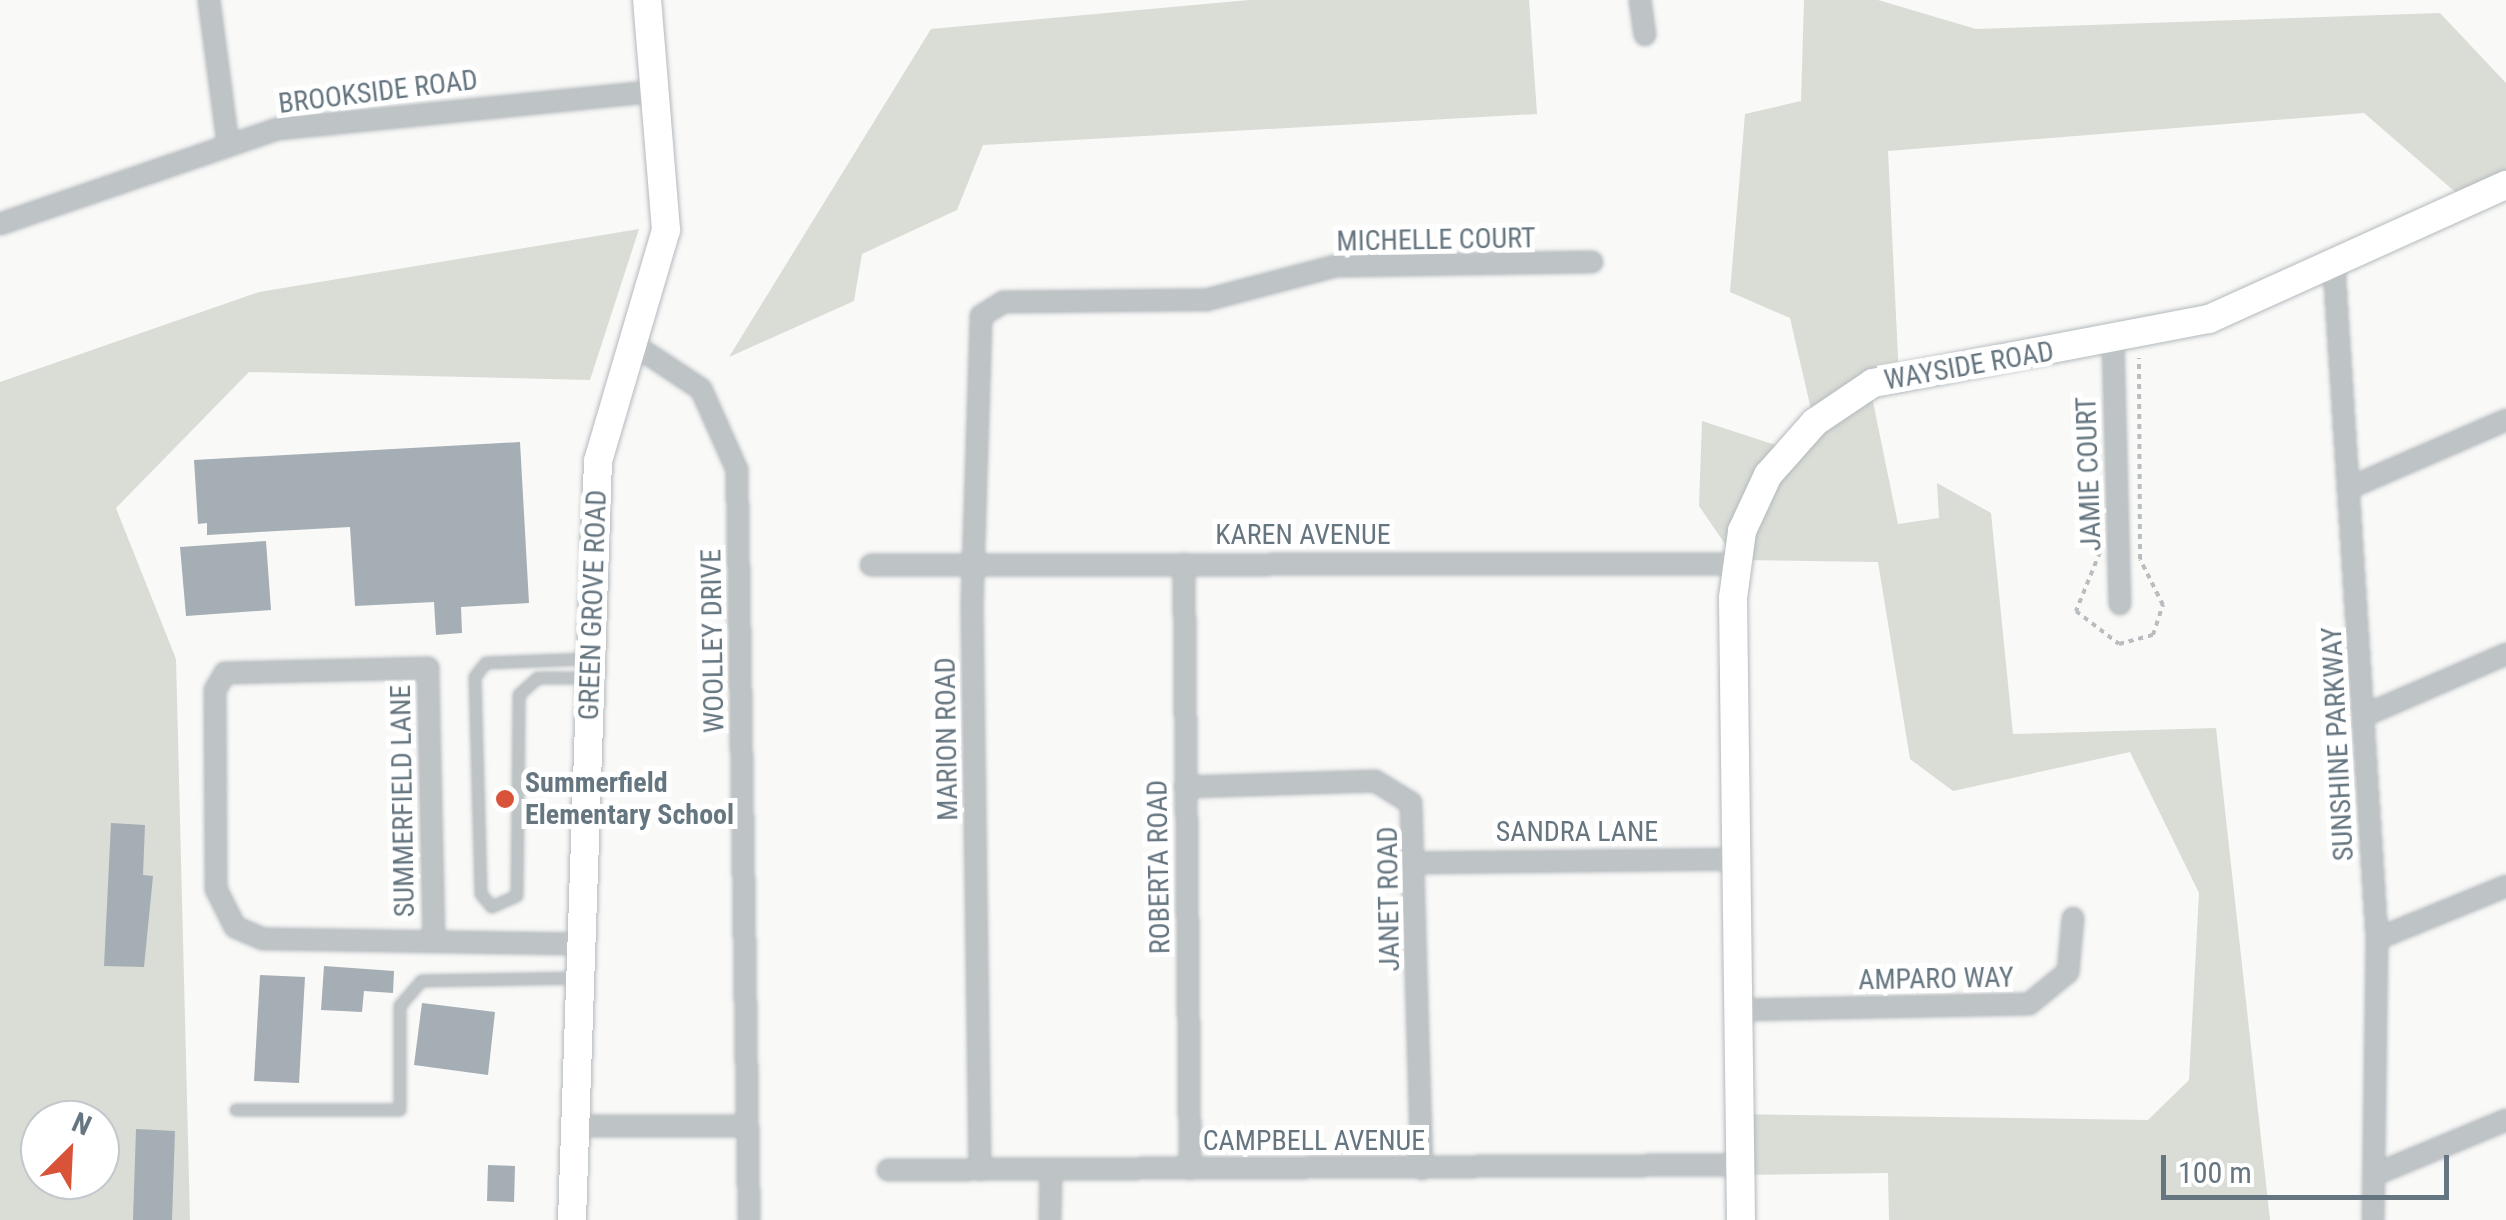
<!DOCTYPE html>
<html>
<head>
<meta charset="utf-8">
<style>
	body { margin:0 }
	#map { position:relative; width:2506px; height:1220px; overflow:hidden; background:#f9f9f7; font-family:"Roboto Condensed",sans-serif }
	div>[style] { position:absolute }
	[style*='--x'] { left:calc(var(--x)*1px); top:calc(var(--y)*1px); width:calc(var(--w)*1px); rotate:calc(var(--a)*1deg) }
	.green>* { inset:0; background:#d9ddd6 }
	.building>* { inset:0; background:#a5aeb4 }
	.path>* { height:4px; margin-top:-2px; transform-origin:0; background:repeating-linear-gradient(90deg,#b9bdbf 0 5px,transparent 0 10px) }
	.roads { filter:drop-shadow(0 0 2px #b3b9bd) drop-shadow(0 0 2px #b3b9bd) }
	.lane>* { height:10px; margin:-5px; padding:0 5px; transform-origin:5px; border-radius:5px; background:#bec3c6 }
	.street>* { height:20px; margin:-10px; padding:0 10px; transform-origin:10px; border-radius:10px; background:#bec3c6 }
	.secondary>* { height:28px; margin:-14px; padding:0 14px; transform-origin:14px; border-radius:14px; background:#fff }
	.dots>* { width:28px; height:28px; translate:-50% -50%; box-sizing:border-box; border:5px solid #fff; border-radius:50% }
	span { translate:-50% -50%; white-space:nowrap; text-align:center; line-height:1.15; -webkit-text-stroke:10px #fff; paint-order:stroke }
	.street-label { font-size:28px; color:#667680 }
	.poi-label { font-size:28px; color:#667680; font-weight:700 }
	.left { translate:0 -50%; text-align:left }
	.north { position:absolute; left:20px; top:1100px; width:100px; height:100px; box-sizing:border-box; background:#fff; border:2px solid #c2c8cc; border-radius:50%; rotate:24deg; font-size:28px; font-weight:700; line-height:40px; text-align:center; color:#667680 }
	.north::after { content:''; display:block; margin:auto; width:35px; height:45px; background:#d85338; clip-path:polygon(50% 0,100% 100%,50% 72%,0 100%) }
	.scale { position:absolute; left:2161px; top:1155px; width:288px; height:45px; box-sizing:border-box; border:5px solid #667680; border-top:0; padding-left:12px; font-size:30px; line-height:35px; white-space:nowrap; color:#667680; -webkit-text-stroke:8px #fff; paint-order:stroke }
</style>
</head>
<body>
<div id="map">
	<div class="green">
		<div style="clip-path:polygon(1249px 0,1529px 0,1537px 114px,983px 145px,957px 210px,862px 254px,854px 301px,729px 357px,931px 29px)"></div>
		<div style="clip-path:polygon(1804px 0,1878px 0,1976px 29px,2440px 13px,2506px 83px,2506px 178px,2461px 197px,2364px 113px,1888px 151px,1899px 377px,1871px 392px,1898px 524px,1939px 518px,1937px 483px,1991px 513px,2013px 734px,2216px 728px,2270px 1220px,1889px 1220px,1888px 1173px,1735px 1175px,1733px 1114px,2148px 1120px,2189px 1080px,2199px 893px,2130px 752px,1953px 791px,1910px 759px,1878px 562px,1736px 560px,1699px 506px,1702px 421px,1791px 450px,1815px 427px,1790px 318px,1730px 292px,1745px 114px,1801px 101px)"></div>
		<div style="clip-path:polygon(evenodd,639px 229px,590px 380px,249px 372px,116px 508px,176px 659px,190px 1220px,0 1220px,0 382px,259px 292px,639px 229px,40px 1120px,100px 1120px,100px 1180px,40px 1180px,40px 1120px)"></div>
	</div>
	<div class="building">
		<div style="clip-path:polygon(520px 442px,529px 603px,461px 607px,462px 633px,436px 635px,434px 602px,355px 606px,350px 527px,207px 535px,207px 523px,198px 524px,194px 460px)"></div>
		<div style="clip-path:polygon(266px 541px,271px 610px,186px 616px,180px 547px)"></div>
		<div style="clip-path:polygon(111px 823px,145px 825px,143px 875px,153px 876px,144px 967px,104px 966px)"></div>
		<div style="clip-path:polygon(324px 966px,394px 971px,393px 993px,364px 991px,362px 1012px,321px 1010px)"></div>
		<div style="clip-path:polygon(260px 975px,305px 977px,299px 1083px,254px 1081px)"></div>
		<div style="clip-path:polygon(422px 1003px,495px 1012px,488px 1075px,414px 1065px)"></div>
		<div style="clip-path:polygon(136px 1129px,175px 1131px,172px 1220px,133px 1220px)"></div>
		<div style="clip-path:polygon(488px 1165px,515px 1166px,514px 1202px,487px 1201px)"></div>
	</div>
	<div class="path">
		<div style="--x:2100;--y:552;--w:64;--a:112.1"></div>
		<div style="--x:2076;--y:611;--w:54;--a:37.5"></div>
		<div style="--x:2119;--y:644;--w:35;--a:-15"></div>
		<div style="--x:2153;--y:635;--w:32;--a:-72"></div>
		<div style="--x:2163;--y:605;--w:51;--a:-116.6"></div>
		<div style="--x:2140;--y:559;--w:201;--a:-90.3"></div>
	</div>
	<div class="roads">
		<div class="lane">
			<div style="--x:589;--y:659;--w:103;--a:177.8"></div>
			<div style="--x:486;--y:663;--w:18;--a:128"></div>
			<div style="--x:475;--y:677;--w:217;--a:88.4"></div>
			<div style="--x:481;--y:894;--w:17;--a:50"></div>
			<div style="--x:492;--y:907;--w:27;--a:-24"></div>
			<div style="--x:517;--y:896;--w:201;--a:-89.4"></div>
			<div style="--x:519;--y:695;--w:25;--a:-42"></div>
			<div style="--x:538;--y:678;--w:51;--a:0"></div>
			<div style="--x:236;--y:1110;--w:164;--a:0"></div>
			<div style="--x:400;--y:1110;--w:104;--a:-90"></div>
			<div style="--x:400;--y:1006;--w:33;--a:-49"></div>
			<div style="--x:422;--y:981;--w:155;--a:-1.1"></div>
		</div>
		<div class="street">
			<div style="--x:209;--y:0;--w:145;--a:82.5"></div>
			<div style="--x:1640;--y:0;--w:35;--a:82"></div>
			<div style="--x:0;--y:224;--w:294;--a:-18.9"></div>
			<div style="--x:278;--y:129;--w:380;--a:-5.7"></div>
			<div style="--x:2334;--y:266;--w:674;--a:86.34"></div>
			<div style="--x:2377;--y:939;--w:281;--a:90.8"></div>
			<div style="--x:2113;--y:341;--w:263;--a:88.5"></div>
			<div style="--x:636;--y:346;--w:78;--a:33.5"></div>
			<div style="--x:701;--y:389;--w:89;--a:66"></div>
			<div style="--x:737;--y:470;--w:750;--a:89.08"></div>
			<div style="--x:2349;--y:488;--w:171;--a:-23.4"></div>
			<div style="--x:1184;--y:564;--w:605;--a:89.43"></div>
			<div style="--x:871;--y:565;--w:863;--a:-0.07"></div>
			<div style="--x:2363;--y:716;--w:156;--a:-23.4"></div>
			<div style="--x:1185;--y:787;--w:190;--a:-1.8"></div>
			<div style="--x:1375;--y:781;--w:42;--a:31.4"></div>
			<div style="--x:1411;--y:803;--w:366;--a:88.3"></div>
			<div style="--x:1418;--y:863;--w:318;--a:-0.7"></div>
			<div style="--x:2377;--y:939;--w:139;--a:-22.3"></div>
			<div style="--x:434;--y:941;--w:273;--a:-91.3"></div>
			<div style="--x:428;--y:668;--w:203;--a:178.6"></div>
			<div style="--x:225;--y:673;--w:20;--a:120"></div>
			<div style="--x:215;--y:690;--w:199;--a:89.7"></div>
			<div style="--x:216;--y:889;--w:42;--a:63.4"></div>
			<div style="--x:235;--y:927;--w:30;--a:23"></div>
			<div style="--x:263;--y:939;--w:321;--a:0.9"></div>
			<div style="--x:1739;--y:1010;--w:290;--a:-1.2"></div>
			<div style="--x:2029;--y:1004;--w:50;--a:-39.4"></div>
			<div style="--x:2068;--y:972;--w:54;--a:-84.7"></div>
			<div style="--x:580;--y:1126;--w:166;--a:0"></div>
			<div style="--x:888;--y:1170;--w:851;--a:-0.34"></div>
			<div style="--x:980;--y:1170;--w:564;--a:-90.81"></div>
			<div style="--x:972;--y:606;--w:290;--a:-88.2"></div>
			<div style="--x:981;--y:316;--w:26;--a:-32"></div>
			<div style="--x:1003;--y:302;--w:203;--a:-0.6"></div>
			<div style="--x:1206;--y:300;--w:134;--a:-14.7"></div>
			<div style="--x:1336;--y:266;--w:256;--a:-0.9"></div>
			<div style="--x:2374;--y:1175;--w:143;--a:-22.6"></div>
			<div style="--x:1050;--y:1220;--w:50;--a:-88.9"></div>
		</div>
		<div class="secondary">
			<div style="--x:572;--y:1220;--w:759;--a:-88.04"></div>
			<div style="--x:598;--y:461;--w:241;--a:-73.6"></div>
			<div style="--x:666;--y:230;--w:231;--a:-94.7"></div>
			<div style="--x:1741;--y:1220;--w:622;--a:-90.74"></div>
			<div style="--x:1733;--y:598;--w:68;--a:-82.3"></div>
			<div style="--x:1742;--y:531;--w:62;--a:-65.1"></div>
			<div style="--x:1768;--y:475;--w:71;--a:-48.4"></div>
			<div style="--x:1815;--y:422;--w:70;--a:-33.9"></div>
			<div style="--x:1873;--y:383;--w:342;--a:-10.8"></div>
			<div style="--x:2209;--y:319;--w:326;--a:-24.3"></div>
		</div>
	</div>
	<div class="dots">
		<div style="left:505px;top:799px;background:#d85338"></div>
	</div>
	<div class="street-label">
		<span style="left:378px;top:92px;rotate:-7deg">BROOKSIDE ROAD</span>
		<span style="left:1436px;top:240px;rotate:-1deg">MICHELLE COURT</span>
		<span style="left:1969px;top:366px;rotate:-10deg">WAYSIDE ROAD</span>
		<span style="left:2089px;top:474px;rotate:-92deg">JAMIE COURT</span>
		<span style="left:1303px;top:535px">KAREN AVENUE</span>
		<span style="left:593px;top:605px;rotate:-88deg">GREEN GROVE ROAD</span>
		<span style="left:713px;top:641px;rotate:-91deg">WOOLLEY DRIVE</span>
		<span style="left:947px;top:739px;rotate:-91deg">MARION ROAD</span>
		<span style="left:2338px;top:744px;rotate:-93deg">SUNSHINE PARKWAY</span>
		<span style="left:403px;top:801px;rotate:-91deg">SUMMERFIELD LANE</span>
		<span style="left:1577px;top:832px">SANDRA LANE</span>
		<span style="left:1159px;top:867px;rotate:-91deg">ROBERTA ROAD</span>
		<span style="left:1389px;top:899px;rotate:-91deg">JANET ROAD</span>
		<span style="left:1936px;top:979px;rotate:-1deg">AMPARO WAY</span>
		<span style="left:1314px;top:1141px">CAMPBELL AVENUE</span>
	</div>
	<div class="poi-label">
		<span class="left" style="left:525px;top:799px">Summerfield<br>Elementary School</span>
	</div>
	<div class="north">N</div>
	<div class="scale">100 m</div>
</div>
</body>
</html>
